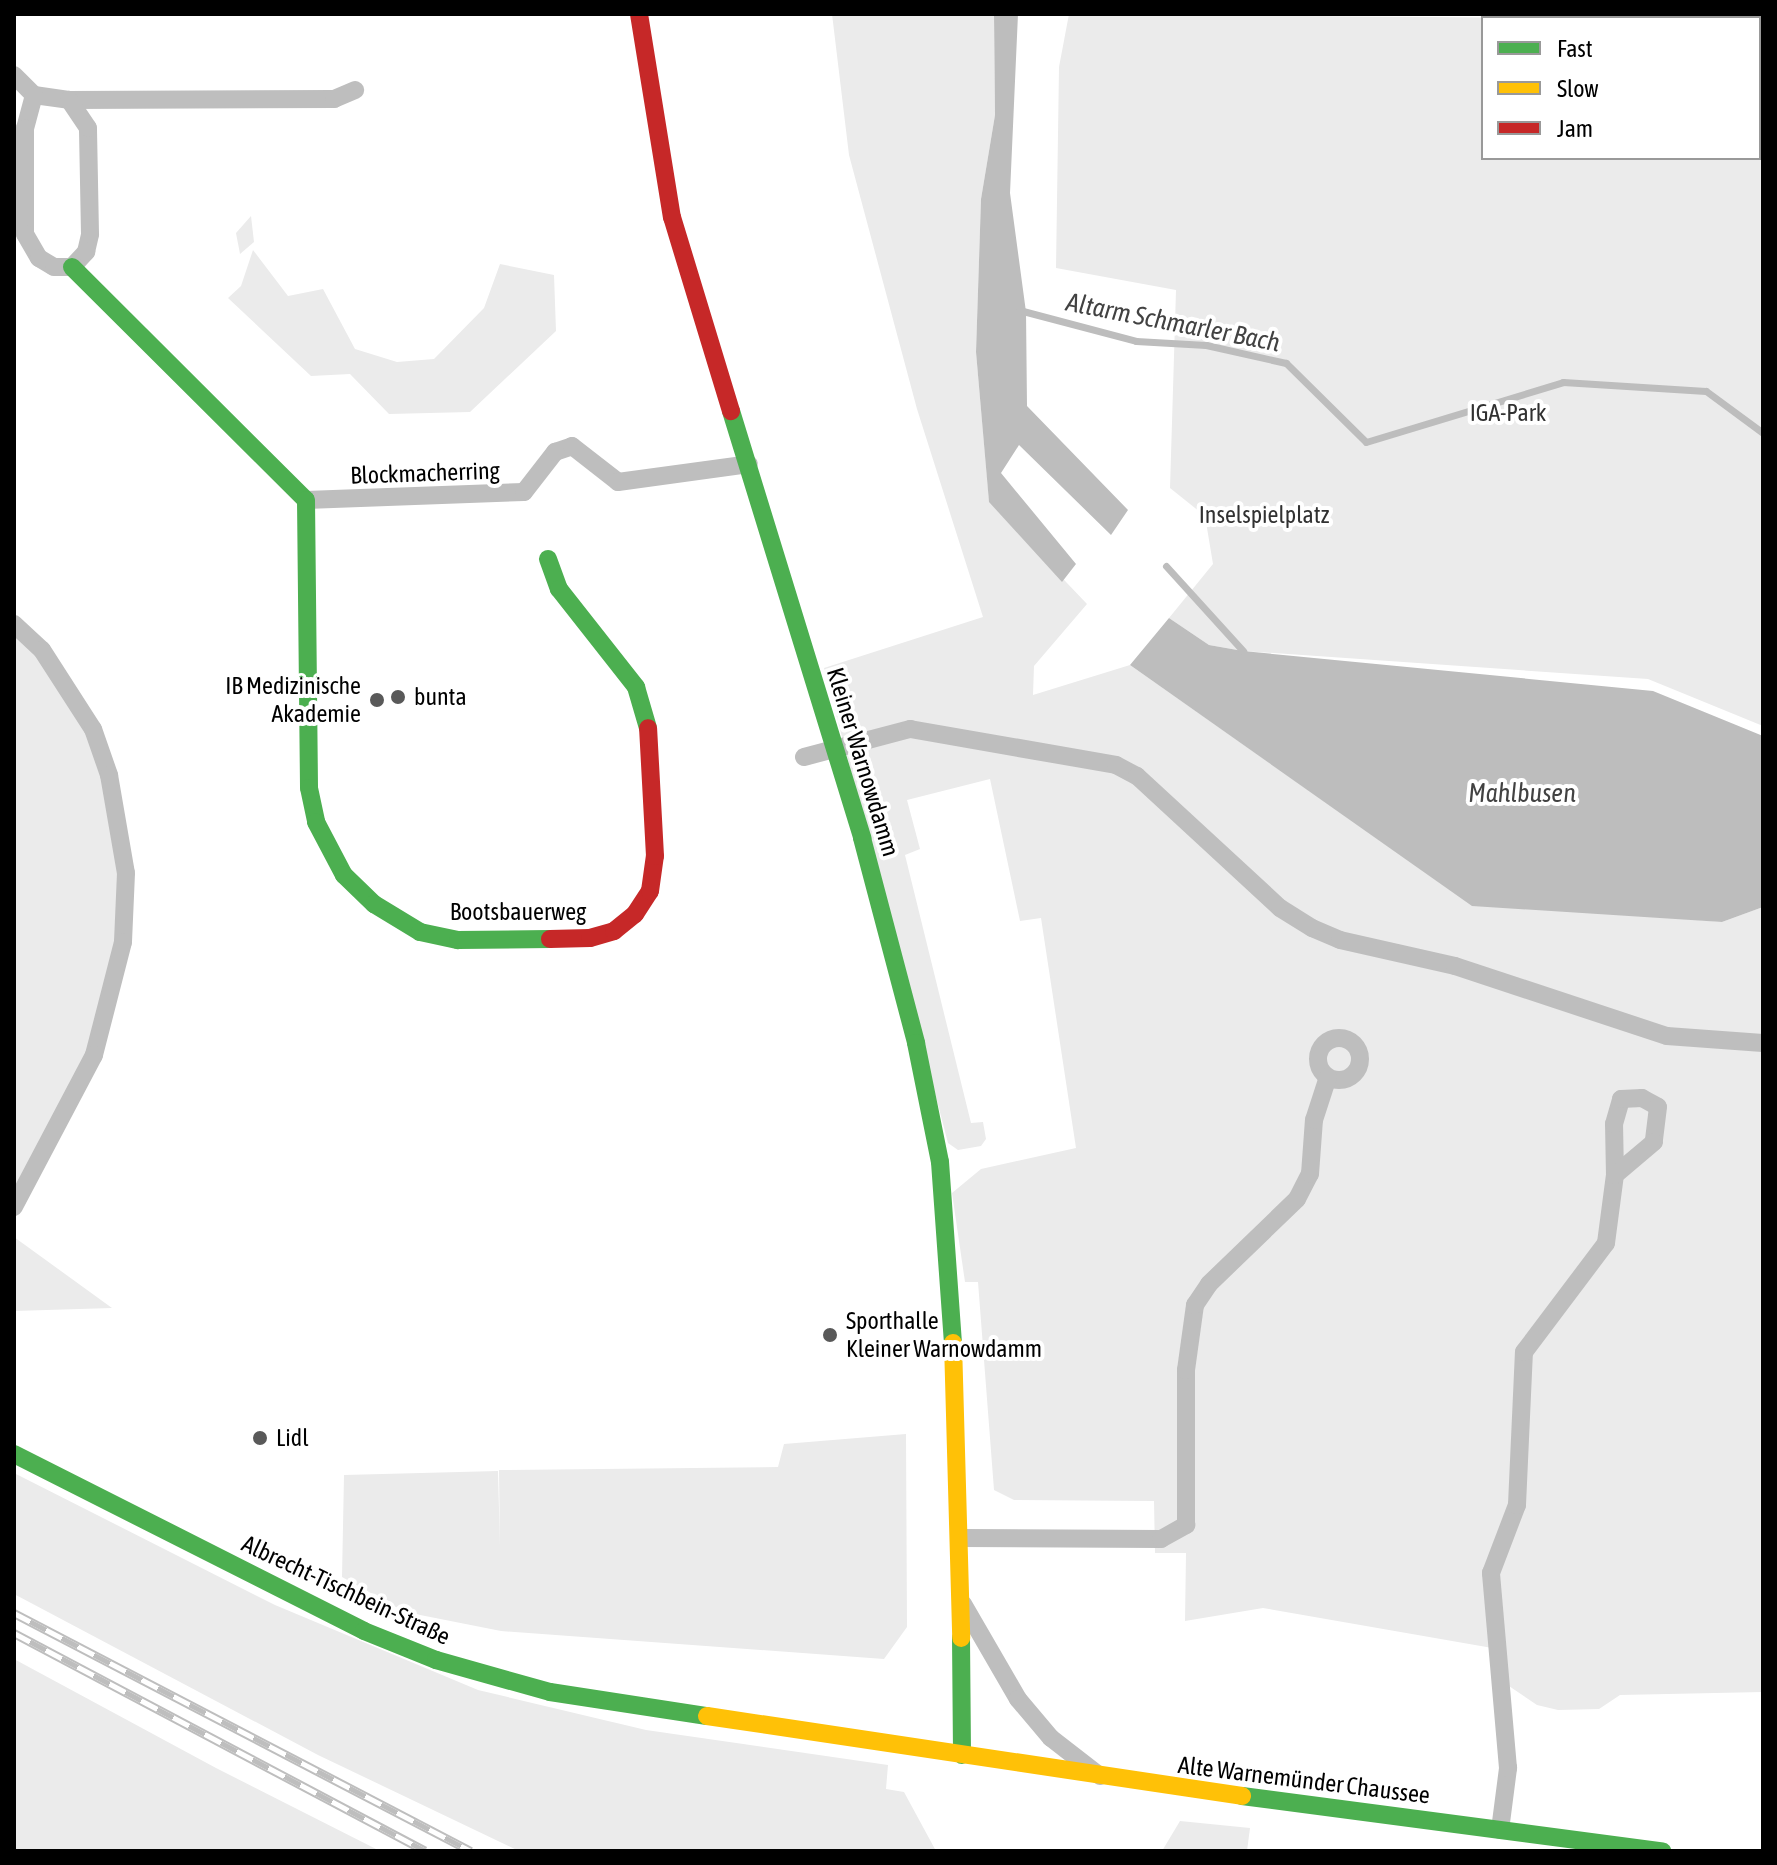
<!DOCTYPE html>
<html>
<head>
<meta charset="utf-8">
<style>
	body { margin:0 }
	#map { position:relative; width:1777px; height:1865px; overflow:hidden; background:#fff; font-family:"Asap Condensed",sans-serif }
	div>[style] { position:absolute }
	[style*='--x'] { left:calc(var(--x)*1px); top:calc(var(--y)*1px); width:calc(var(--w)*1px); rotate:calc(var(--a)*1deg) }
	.green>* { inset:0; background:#ebebeb }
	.water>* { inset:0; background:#bdbdbd }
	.stream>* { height:7px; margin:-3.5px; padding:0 3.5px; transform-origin:3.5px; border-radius:3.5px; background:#bdbdbd }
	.street>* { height:18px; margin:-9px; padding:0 9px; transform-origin:9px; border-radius:9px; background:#bebebe }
	.street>.ring { margin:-9px; padding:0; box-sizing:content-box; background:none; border:18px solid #bebebe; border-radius:50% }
	.fast>* { height:18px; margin:-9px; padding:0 9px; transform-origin:9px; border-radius:9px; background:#4caf50 }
	.slow>* { height:18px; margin:-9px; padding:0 9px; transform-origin:9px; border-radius:9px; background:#ffc107 }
	.jam>* { height:18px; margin:-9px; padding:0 9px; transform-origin:9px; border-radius:9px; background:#c62828 }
	.rail>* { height:9px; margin-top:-4.5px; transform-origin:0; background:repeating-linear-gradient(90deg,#fff 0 18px,#bebebe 0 36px); box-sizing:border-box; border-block:2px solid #bebebe }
	.dots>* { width:22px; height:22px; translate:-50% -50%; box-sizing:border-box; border:4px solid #fff; border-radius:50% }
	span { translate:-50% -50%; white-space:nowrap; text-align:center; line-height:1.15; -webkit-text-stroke:8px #fff; paint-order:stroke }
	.park-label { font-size:24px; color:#313131 }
	.street-label { font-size:24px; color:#000 }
	.poi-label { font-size:24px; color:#000 }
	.right { translate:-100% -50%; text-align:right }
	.left { translate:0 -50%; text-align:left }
	.water-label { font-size:26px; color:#424242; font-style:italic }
	.frame { position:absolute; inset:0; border:16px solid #000; pointer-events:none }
	.legend { position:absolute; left:1481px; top:16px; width:280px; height:144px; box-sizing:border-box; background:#fff; border:2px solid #999; margin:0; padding:10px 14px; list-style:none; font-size:24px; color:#000 }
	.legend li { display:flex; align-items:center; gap:16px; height:40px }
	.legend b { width:40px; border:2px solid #999 }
</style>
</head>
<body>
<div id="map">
	<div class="green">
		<div style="clip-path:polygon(832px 14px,994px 14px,995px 115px,981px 199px,976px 352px,989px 501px,1087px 604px,1034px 666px,1033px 695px,1130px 665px,1466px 901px,1722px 922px,1763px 907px,1763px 1692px,1620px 1695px,1599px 1709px,1558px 1710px,1537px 1705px,1503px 1682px,1498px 1649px,1263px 1608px,1185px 1621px,1186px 1553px,1155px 1553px,1154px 1501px,1014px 1500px,994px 1490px,978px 1282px,965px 1282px,952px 1193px,981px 1169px,1076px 1148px,1041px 918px,1020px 921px,990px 779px,907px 800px,920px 849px,905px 855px,971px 1123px,983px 1122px,986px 1139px,981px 1146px,958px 1150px,948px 1143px,824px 668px,983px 617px,917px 409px,849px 155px)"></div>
		<div style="clip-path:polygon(1069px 14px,1557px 18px,1483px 18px,1483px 158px,1759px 158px,1763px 26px,1763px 726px,1648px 679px,1243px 651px,1209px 645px,1169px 618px,1213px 564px,1205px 516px,1170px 488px,1176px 290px,1056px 268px,1059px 67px)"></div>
		<div style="clip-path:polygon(251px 216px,254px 242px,240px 254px,236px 233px)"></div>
		<div style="clip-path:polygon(253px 250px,288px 296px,323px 289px,355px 349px,397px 362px,434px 359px,484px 308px,500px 264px,554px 275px,556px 331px,470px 412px,389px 414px,350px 374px,311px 376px,228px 298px,241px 286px)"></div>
		<div style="clip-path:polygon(14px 624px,93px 729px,126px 873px,107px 1014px,14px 1207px)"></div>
		<div style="clip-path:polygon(14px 1237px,112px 1308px,14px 1311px)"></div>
		<div style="clip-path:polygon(906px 1434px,907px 1627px,884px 1659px,501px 1631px,405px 1612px,342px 1577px,344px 1475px,498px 1471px,500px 1547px,499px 1470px,778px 1467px,784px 1444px)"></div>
		<div style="clip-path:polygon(14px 1473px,275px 1605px,478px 1690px,646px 1730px,888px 1765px,886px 1789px,904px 1792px,936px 1851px,519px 1851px,318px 1755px,14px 1594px)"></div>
		<div style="clip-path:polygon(14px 1659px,216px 1768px,380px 1851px,14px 1851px)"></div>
		<div style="clip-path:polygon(1180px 1821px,1250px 1828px,1247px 1851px,1162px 1851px)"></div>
	</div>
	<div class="water">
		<div style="clip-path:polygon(994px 14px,1018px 14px,1010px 193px,1026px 312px,1027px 406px,1128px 510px,1111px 535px,1019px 445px,1001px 473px,1076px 564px,1062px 582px,989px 502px,976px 352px,981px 199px,995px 115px)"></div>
		<div style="clip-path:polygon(1169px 618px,1209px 645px,1243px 651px,1653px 691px,1763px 736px,1763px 907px,1722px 922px,1472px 906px,1130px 665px)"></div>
	</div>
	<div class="stream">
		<div style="--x:1019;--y:310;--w:121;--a:14.8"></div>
		<div style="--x:1136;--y:341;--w:70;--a:3.3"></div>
		<div style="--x:1206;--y:345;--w:82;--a:12.7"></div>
		<div style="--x:1286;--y:363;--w:112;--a:44.6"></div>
		<div style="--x:1366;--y:442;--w:206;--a:-16.9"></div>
		<div style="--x:1563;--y:382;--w:143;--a:3.6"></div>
		<div style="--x:1706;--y:391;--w:71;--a:36.4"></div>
		<div style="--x:1166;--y:566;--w:115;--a:47.8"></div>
	</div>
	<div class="street">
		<div style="--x:14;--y:75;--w:28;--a:45"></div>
		<div style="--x:34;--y:95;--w:35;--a:8"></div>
		<div style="--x:69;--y:100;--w:265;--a:-0.2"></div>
		<div style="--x:334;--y:99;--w:23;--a:-23"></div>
		<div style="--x:34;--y:95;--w:34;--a:105"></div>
		<div style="--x:25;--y:128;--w:106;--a:90"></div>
		<div style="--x:25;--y:234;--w:28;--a:60"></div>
		<div style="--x:39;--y:258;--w:17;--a:31"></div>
		<div style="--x:54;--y:267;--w:18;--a:0"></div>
		<div style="--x:72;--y:267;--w:21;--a:-47"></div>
		<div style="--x:86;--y:252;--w:18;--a:-77"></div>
		<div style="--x:90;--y:234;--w:106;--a:-91.1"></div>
		<div style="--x:88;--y:128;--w:34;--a:-124"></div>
		<div style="--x:306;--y:500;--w:218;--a:-2.1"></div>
		<div style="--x:524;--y:492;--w:51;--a:-52.2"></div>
		<div style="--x:555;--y:452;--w:18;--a:-19"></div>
		<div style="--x:572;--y:446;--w:58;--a:38"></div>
		<div style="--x:618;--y:482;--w:132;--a:-7.8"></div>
		<div style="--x:14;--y:624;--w:38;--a:43"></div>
		<div style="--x:42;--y:650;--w:94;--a:57.2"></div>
		<div style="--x:93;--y:729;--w:49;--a:70.8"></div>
		<div style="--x:109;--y:775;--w:99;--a:80.2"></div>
		<div style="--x:126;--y:873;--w:69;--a:92.5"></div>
		<div style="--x:123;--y:942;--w:117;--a:104.4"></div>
		<div style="--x:94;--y:1055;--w:172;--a:117.8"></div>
		<div style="--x:804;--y:757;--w:110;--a:-14.8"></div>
		<div style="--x:910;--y:729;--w:209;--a:9.9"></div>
		<div style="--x:1116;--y:765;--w:24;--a:28"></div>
		<div style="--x:1137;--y:776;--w:195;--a:42.7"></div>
		<div style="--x:1280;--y:908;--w:38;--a:32"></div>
		<div style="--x:1312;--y:928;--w:30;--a:23"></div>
		<div style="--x:1340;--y:940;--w:118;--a:12.7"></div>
		<div style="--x:1455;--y:966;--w:223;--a:18.3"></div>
		<div style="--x:1667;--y:1036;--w:96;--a:4.2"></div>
		<div class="ring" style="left:1318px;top:1038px;width:24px;height:24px"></div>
		<div style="--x:960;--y:1538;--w:201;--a:0.3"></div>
		<div style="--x:1161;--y:1539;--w:29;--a:-29"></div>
		<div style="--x:1186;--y:1525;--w:155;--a:-90"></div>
		<div style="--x:1186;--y:1370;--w:66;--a:-82.1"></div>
		<div style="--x:1195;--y:1305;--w:25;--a:-56"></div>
		<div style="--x:1209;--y:1284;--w:122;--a:-44"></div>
		<div style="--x:1297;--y:1199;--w:28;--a:-63"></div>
		<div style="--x:1310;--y:1174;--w:54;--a:-85.8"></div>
		<div style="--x:1314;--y:1120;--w:45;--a:-72"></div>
		<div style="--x:963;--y:1604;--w:110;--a:59.9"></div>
		<div style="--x:1018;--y:1699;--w:51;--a:49.8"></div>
		<div style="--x:1051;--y:1738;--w:62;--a:37.8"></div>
		<div style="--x:1500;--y:1830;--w:63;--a:-82.6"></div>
		<div style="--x:1508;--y:1768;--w:196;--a:-95"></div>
		<div style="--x:1491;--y:1573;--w:73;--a:-69.1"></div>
		<div style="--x:1517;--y:1505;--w:153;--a:-87.4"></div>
		<div style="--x:1524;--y:1352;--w:136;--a:-53"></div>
		<div style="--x:1606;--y:1243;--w:69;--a:-82.5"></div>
		<div style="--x:1615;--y:1175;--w:51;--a:-91.1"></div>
		<div style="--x:1614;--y:1124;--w:26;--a:-74"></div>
		<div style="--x:1621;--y:1099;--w:21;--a:-3"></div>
		<div style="--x:1642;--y:1098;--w:18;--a:29"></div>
		<div style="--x:1658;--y:1107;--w:35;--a:97"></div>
		<div style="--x:1654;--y:1142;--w:51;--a:139.8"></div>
	</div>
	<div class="fast">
		<div style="--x:72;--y:267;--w:330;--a:44.9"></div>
		<div style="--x:306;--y:500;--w:288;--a:89.4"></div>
		<div style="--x:309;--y:788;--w:35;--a:78"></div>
		<div style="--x:316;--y:822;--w:60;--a:62.2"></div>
		<div style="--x:344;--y:875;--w:42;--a:44"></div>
		<div style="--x:374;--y:904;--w:54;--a:31.3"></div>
		<div style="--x:420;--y:932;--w:39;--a:12"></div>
		<div style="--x:458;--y:940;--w:92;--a:-0.6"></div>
		<div style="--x:731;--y:411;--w:447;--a:72.9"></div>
		<div style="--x:862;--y:838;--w:212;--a:75.2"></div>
		<div style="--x:916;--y:1043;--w:121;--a:78.6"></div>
		<div style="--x:940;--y:1162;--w:181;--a:85.9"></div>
		<div style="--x:548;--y:559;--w:32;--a:70"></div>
		<div style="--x:559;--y:589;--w:125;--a:51.8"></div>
		<div style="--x:636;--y:687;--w:43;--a:73.7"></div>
		<div style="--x:14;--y:1454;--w:392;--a:26.8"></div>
		<div style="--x:364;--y:1631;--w:78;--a:21.9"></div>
		<div style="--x:436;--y:1660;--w:118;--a:15.7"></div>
		<div style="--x:550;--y:1692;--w:159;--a:8.7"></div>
		<div style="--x:961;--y:1638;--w:117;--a:89.5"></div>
		<div style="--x:1242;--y:1796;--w:424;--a:7.5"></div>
	</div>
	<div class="slow">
		<div style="--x:953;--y:1343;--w:295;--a:88.4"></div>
		<div style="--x:707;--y:1716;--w:541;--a:8.5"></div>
	</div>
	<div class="jam">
		<div style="--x:639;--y:14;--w:206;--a:80.8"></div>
		<div style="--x:672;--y:217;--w:203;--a:73.1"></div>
		<div style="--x:550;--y:939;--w:40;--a:-1.4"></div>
		<div style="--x:590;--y:938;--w:25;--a:-16"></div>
		<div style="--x:614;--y:931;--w:27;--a:-39"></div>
		<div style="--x:635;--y:914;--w:27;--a:-57"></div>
		<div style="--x:650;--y:891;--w:35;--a:-82"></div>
		<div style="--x:655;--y:856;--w:128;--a:-93.1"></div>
	</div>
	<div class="rail">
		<div style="--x:14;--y:1613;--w:515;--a:27.51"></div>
		<div style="--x:14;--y:1633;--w:465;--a:27.9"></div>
	</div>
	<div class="dots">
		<div style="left:398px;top:697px;background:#595959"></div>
		<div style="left:377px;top:700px;background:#595959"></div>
		<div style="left:830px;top:1335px;background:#595959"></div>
		<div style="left:260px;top:1438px;background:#595959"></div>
	</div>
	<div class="park-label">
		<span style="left:1508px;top:413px">IGA-Park</span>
		<span style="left:1264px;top:515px">Inselspielplatz</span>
	</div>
	<div class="street-label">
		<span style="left:425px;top:473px;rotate:-2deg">Blockmacherring</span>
		<span style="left:863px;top:762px;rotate:73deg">Kleiner Warnowdamm</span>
		<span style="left:518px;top:912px">Bootsbauerweg</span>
		<span style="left:346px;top:1590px;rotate:25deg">Albrecht-Tischbein-Straße</span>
		<span style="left:1304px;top:1780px;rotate:7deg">Alte Warnemünder Chaussee</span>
	</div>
	<div class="poi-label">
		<span class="right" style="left:361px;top:700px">IB Medizinische<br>Akademie</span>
		<span class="left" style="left:414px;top:697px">bunta</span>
		<span class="left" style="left:846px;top:1335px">Sporthalle<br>Kleiner Warnowdamm</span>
		<span class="left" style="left:276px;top:1438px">Lidl</span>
	</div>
	<div class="water-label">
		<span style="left:1173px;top:323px;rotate:11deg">Altarm Schmarler Bach</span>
		<span style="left:1522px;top:794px">Mahlbusen</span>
	</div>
	<div class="frame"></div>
	<ul class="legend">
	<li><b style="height:10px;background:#4caf50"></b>Fast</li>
	<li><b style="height:10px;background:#ffc107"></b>Slow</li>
	<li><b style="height:10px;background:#c62828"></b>Jam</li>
	</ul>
</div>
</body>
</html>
